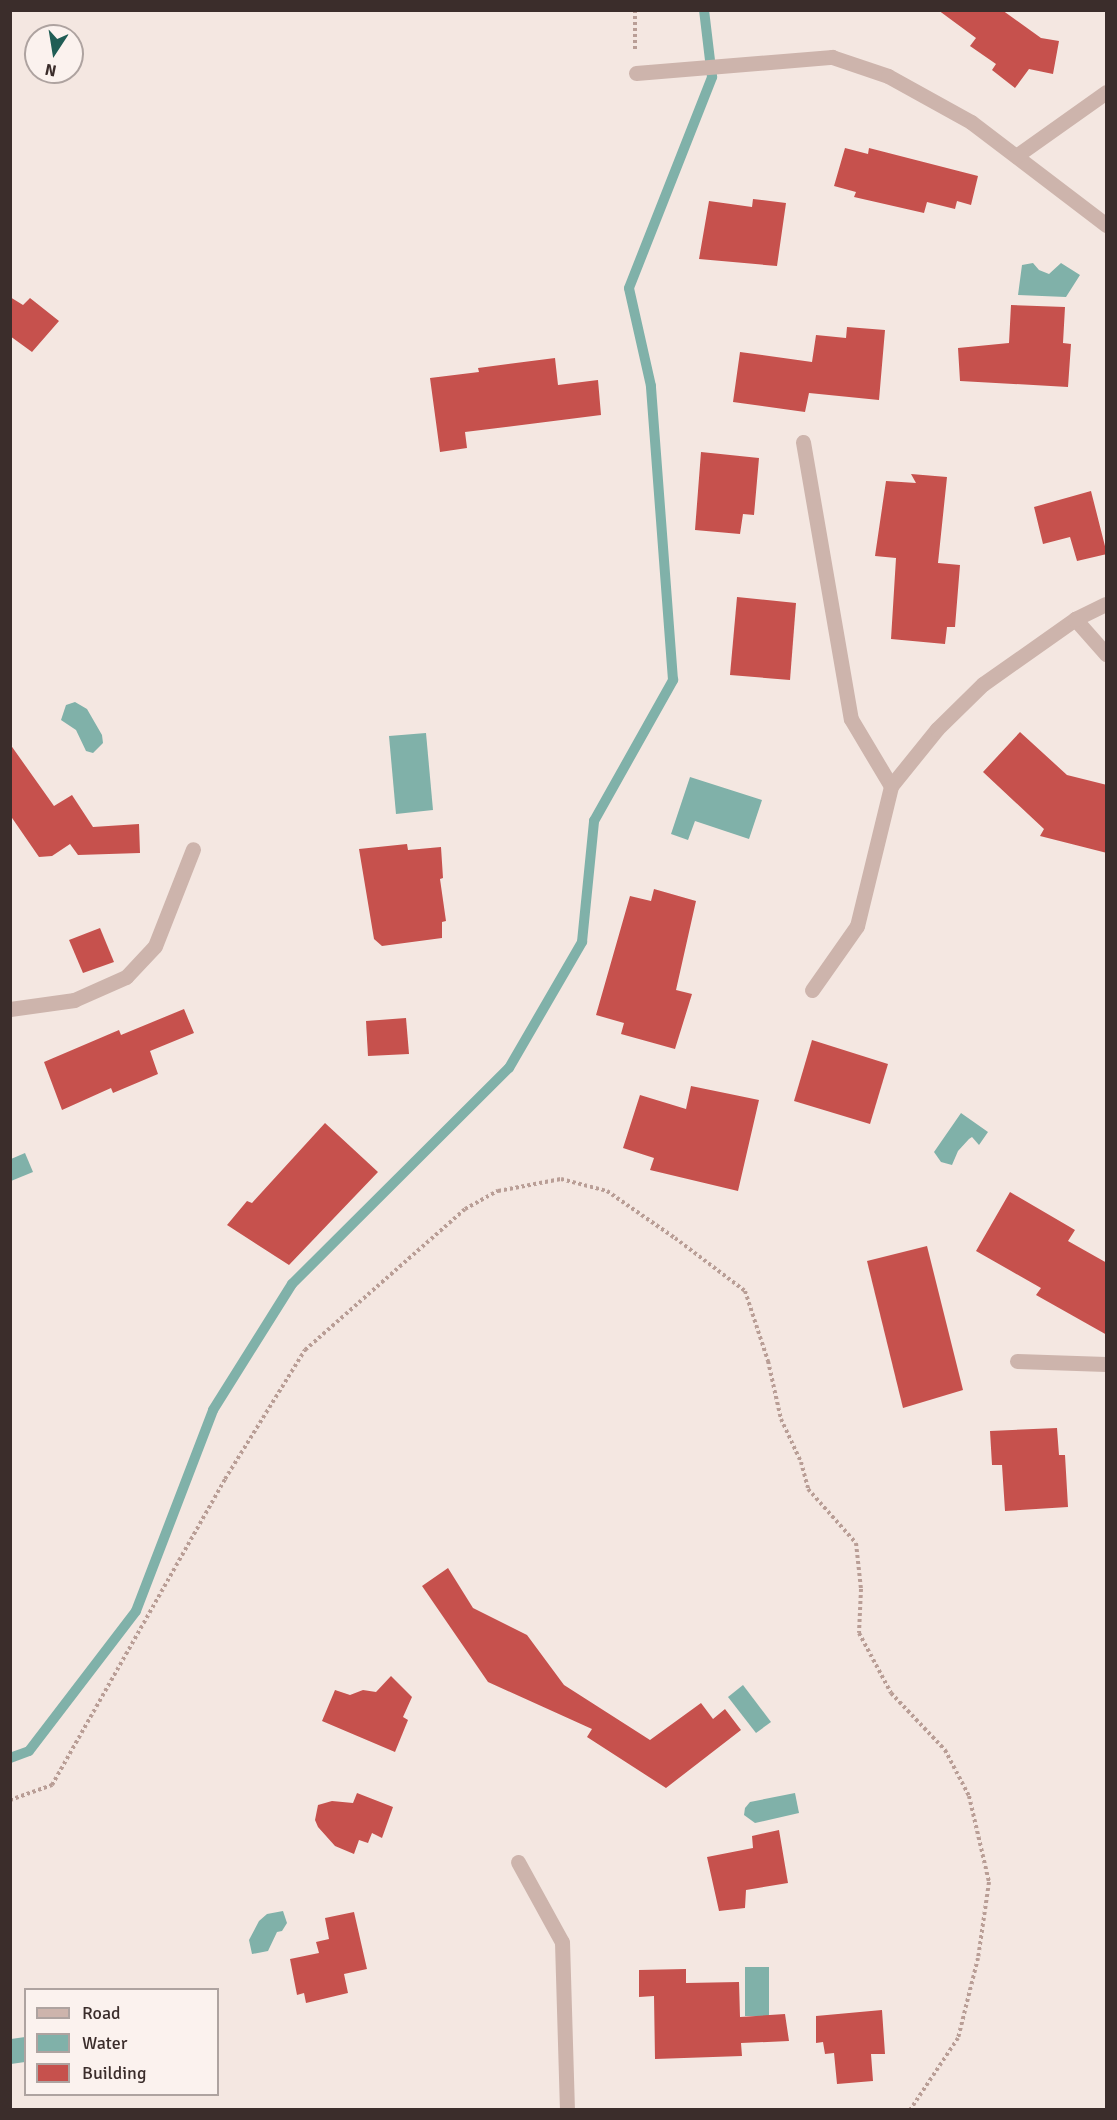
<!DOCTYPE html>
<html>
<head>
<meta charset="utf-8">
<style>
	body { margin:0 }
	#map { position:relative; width:1117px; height:2120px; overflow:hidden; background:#f4e7e1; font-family:Signika,sans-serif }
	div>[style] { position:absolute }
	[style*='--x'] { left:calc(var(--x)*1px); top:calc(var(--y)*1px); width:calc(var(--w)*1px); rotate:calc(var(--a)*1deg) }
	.water>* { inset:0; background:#80b1a9 }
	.stream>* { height:10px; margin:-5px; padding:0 5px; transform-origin:5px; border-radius:5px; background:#80b1a9 }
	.building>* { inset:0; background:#c6514d }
	.path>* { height:4px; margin-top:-2px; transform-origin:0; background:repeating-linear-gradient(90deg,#b99e96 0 3px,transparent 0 6px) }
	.street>* { height:15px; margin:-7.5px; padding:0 7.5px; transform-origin:7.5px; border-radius:7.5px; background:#cdb4ac }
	span { translate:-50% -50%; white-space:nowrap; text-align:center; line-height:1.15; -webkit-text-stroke:6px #fbf2ee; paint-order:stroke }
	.frame { position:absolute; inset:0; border:12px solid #3b2d2b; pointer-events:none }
	.legend { position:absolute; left:24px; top:1988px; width:195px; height:108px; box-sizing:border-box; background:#fbf2ee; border:2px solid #aea3a0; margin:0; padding:8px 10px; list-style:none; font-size:18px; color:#3b2d2b }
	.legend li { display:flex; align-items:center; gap:12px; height:30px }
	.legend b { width:30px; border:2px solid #aea3a0 }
	.north { position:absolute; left:24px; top:24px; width:60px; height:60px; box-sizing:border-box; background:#fbf2ee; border:2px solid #aea3a0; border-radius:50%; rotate:192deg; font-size:16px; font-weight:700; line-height:24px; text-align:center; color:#3b2d2b }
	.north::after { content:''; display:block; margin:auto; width:21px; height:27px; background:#205d55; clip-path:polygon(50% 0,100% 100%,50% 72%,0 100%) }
</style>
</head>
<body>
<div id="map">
	<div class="water">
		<div style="clip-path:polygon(1033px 263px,1039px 270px,1049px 274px,1061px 263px,1080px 275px,1066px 297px,1018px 295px,1022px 265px)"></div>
		<div style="clip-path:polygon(75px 702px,87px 709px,102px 735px,103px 743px,93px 753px,86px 751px,76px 730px,61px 720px,66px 705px)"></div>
		<div style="clip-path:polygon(426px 733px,433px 810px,396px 814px,389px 736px)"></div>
		<div style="clip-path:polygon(690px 777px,762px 800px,749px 839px,695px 821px,688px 840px,671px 834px)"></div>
		<div style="clip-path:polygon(961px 1113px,988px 1132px,979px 1145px,972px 1137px,969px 1139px,958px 1151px,952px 1165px,941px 1162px,934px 1152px)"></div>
		<div style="clip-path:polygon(25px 1153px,33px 1172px,11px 1181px,11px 1159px)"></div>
		<div style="clip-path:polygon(743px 1685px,771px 1722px,756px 1733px,728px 1697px)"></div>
		<div style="clip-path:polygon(795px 1793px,799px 1813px,755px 1823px,744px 1815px,745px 1808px,750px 1802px)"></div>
		<div style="clip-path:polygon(283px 1911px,287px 1923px,282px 1931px,277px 1932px,268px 1951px,252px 1954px,249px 1940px,259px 1921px,267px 1914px)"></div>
		<div style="clip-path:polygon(745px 1967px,769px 1967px,769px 2016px,745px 2016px)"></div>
		<div style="clip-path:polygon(25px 2037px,25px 2062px,11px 2064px,11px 2039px)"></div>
	</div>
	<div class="stream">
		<div style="--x:10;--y:1758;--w:20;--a:-20"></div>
		<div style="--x:29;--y:1751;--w:176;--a:-52.6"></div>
		<div style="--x:136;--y:1611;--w:215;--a:-69"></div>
		<div style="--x:213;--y:1410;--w:149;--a:-57.9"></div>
		<div style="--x:292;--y:1284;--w:306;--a:-44.9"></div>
		<div style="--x:509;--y:1068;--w:146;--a:-59.9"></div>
		<div style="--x:582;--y:942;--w:122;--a:-84.3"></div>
		<div style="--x:594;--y:821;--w:162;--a:-60.7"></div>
		<div style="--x:673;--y:680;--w:295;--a:-94.3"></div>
		<div style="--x:651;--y:386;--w:100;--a:-102.7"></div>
		<div style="--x:629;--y:288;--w:227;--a:-68.5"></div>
		<div style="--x:712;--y:77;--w:67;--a:-96.8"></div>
	</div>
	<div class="building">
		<div style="clip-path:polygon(938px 10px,1002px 10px,1041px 38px,1059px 41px,1053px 74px,1029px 69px,1015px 88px,992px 70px,996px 64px,970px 46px,976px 38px)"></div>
		<div style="clip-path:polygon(845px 148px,868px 154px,869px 148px,978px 176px,971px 205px,957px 201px,955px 209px,927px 202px,924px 213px,854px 197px,856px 192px,834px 186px)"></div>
		<div style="clip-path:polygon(753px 199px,786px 203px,777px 266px,699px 259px,709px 201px,752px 207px)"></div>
		<div style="clip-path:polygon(10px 297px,23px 305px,30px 298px,59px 321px,32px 352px,10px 336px)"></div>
		<div style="clip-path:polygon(1011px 305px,1065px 307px,1063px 343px,1071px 344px,1068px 387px,960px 381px,958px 348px,1009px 343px)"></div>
		<div style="clip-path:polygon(847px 327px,885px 330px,879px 400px,809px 393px,805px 412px,733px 402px,740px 352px,812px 362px,816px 335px,846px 338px)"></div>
		<div style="clip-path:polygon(555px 358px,558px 385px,598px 380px,601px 415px,465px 432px,467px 448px,440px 452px,430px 378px,479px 372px,478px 368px)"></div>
		<div style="clip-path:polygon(701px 452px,759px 458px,754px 515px,743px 514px,740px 534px,695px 530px)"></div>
		<div style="clip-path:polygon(911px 474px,947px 477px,938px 563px,960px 565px,955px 627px,947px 627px,945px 644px,891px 639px,896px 558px,875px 556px,886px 481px,916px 483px)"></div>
		<div style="clip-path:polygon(1091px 491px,1107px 554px,1077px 561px,1070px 537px,1043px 544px,1034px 507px)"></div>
		<div style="clip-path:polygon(737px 597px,796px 603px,790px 680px,730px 675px)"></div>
		<div style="clip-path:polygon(1020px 732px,1067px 775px,1107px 785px,1107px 853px,1040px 836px,1044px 829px,983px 772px)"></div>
		<div style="clip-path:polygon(10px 744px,54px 806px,72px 795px,93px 827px,139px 824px,140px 853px,78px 855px,70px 844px,52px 856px,39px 857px,10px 815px)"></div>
		<div style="clip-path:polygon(407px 844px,408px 850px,441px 847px,443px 878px,440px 879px,446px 921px,442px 922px,442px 938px,382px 946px,374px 939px,359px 849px)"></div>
		<div style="clip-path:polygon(654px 889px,696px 901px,676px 990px,692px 994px,675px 1049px,621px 1034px,624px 1023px,596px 1015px,630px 896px,651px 901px)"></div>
		<div style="clip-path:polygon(100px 928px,114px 962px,83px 973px,69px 940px)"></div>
		<div style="clip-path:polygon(184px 1009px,194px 1033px,150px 1051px,158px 1074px,113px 1093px,111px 1088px,62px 1110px,44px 1062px,119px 1030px,121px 1035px)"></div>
		<div style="clip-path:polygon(406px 1018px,409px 1054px,368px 1056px,366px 1021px)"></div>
		<div style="clip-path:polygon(812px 1040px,888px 1064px,870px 1124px,794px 1101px)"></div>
		<div style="clip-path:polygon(691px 1086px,759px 1100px,738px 1191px,650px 1170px,654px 1158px,623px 1148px,640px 1095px,686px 1109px)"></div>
		<div style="clip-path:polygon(325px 1123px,378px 1172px,289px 1265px,227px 1225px,247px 1201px,252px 1203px)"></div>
		<div style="clip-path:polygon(1010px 1192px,1075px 1230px,1068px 1241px,1107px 1263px,1107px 1335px,1036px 1295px,1041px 1288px,976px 1251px)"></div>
		<div style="clip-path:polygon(927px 1246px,963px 1390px,903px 1408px,867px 1261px)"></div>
		<div style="clip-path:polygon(1057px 1428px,1059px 1455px,1065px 1455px,1068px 1507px,1005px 1511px,1002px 1465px,992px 1465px,990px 1431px)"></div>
		<div style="clip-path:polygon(448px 1568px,473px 1608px,527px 1635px,564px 1685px,650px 1740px,701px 1703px,713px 1719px,725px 1709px,741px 1730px,666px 1788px,587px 1737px,592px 1729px,488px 1682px,422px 1586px)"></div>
		<div style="clip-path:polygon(391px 1676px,412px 1697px,403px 1717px,408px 1720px,395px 1752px,322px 1721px,335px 1690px,350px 1695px,363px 1690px,376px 1692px)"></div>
		<div style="clip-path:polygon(357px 1793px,393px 1807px,382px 1838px,372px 1833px,368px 1843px,359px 1840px,354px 1854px,335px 1846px,318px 1827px,315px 1820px,318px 1805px,332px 1801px,353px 1803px)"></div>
		<div style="clip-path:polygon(779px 1830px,788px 1883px,746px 1890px,745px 1908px,719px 1911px,707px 1857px,753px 1848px,752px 1836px)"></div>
		<div style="clip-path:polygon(354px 1912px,367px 1969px,344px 1974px,348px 1993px,306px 2003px,304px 1993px,297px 1995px,290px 1959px,319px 1953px,316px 1942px,329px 1939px,325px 1918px)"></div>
		<div style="clip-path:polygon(686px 1969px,686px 1983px,739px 1982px,740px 2017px,785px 2014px,789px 2041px,741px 2043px,742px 2056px,655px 2059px,654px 1996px,639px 1997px,639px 1970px)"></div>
		<div style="clip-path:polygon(882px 2010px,885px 2054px,871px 2054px,873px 2081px,837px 2084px,834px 2053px,825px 2054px,823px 2042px,816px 2043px,816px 2016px)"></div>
	</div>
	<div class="path">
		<div style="--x:635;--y:10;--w:39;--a:90"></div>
		<div style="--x:10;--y:1800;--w:45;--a:-19.7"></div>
		<div style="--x:52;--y:1785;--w:352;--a:-60.5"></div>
		<div style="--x:225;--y:1479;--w:152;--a:-58.2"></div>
		<div style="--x:305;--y:1350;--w:213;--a:-41.4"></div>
		<div style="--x:465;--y:1209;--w:38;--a:-29"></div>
		<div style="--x:498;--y:1191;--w:64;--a:-10.8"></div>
		<div style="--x:561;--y:1179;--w:48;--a:14.6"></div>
		<div style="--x:607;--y:1191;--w:83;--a:34.7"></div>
		<div style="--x:675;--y:1238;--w:88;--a:37.1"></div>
		<div style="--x:745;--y:1291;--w:74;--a:71.8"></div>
		<div style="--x:768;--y:1361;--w:59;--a:77.4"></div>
		<div style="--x:781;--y:1419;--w:47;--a:65.1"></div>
		<div style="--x:801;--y:1462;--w:28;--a:75"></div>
		<div style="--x:808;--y:1489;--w:72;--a:48.4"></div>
		<div style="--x:856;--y:1543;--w:46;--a:83.8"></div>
		<div style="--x:861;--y:1589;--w:44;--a:92.6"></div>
		<div style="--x:859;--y:1633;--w:68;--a:61.9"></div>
		<div style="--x:891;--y:1693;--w:79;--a:46.5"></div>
		<div style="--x:945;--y:1750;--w:52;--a:62.4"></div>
		<div style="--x:969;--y:1796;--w:88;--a:76.9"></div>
		<div style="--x:989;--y:1882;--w:77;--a:98.2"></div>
		<div style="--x:978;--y:1958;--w:82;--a:104"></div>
		<div style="--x:958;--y:2038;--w:87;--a:123.7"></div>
	</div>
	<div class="street">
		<div style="--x:636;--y:73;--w:197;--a:-4.7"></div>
		<div style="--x:832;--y:57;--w:59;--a:18.7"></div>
		<div style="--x:888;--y:76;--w:95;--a:29"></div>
		<div style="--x:971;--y:122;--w:170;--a:37.3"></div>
		<div style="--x:1016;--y:156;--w:110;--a:-35.4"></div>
		<div style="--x:803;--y:442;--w:281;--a:80.2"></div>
		<div style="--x:851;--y:719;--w:78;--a:59.2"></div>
		<div style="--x:1075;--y:619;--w:47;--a:48.5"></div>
		<div style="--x:812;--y:990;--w:78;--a:-54.9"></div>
		<div style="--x:857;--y:926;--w:144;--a:-76.3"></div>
		<div style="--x:891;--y:786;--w:73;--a:-51.1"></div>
		<div style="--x:937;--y:729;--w:64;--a:-44.4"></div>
		<div style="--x:983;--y:684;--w:113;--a:-35.2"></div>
		<div style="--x:1075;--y:619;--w:34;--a:-26"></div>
		<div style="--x:10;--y:1009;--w:65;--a:-8"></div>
		<div style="--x:74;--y:1000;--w:57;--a:-23.9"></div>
		<div style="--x:126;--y:977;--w:42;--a:-46.9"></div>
		<div style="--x:155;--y:946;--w:104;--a:-68.6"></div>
		<div style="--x:1017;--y:1361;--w:89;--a:1.9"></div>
		<div style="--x:518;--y:1862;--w:91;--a:61.2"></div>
		<div style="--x:562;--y:1942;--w:168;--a:88.3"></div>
	</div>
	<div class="frame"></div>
	<ul class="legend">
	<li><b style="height:8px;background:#cdb4ac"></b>Road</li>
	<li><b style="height:16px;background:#80b1a9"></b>Water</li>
	<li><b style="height:16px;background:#c6514d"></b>Building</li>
	</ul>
	<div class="north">N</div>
</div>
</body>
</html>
